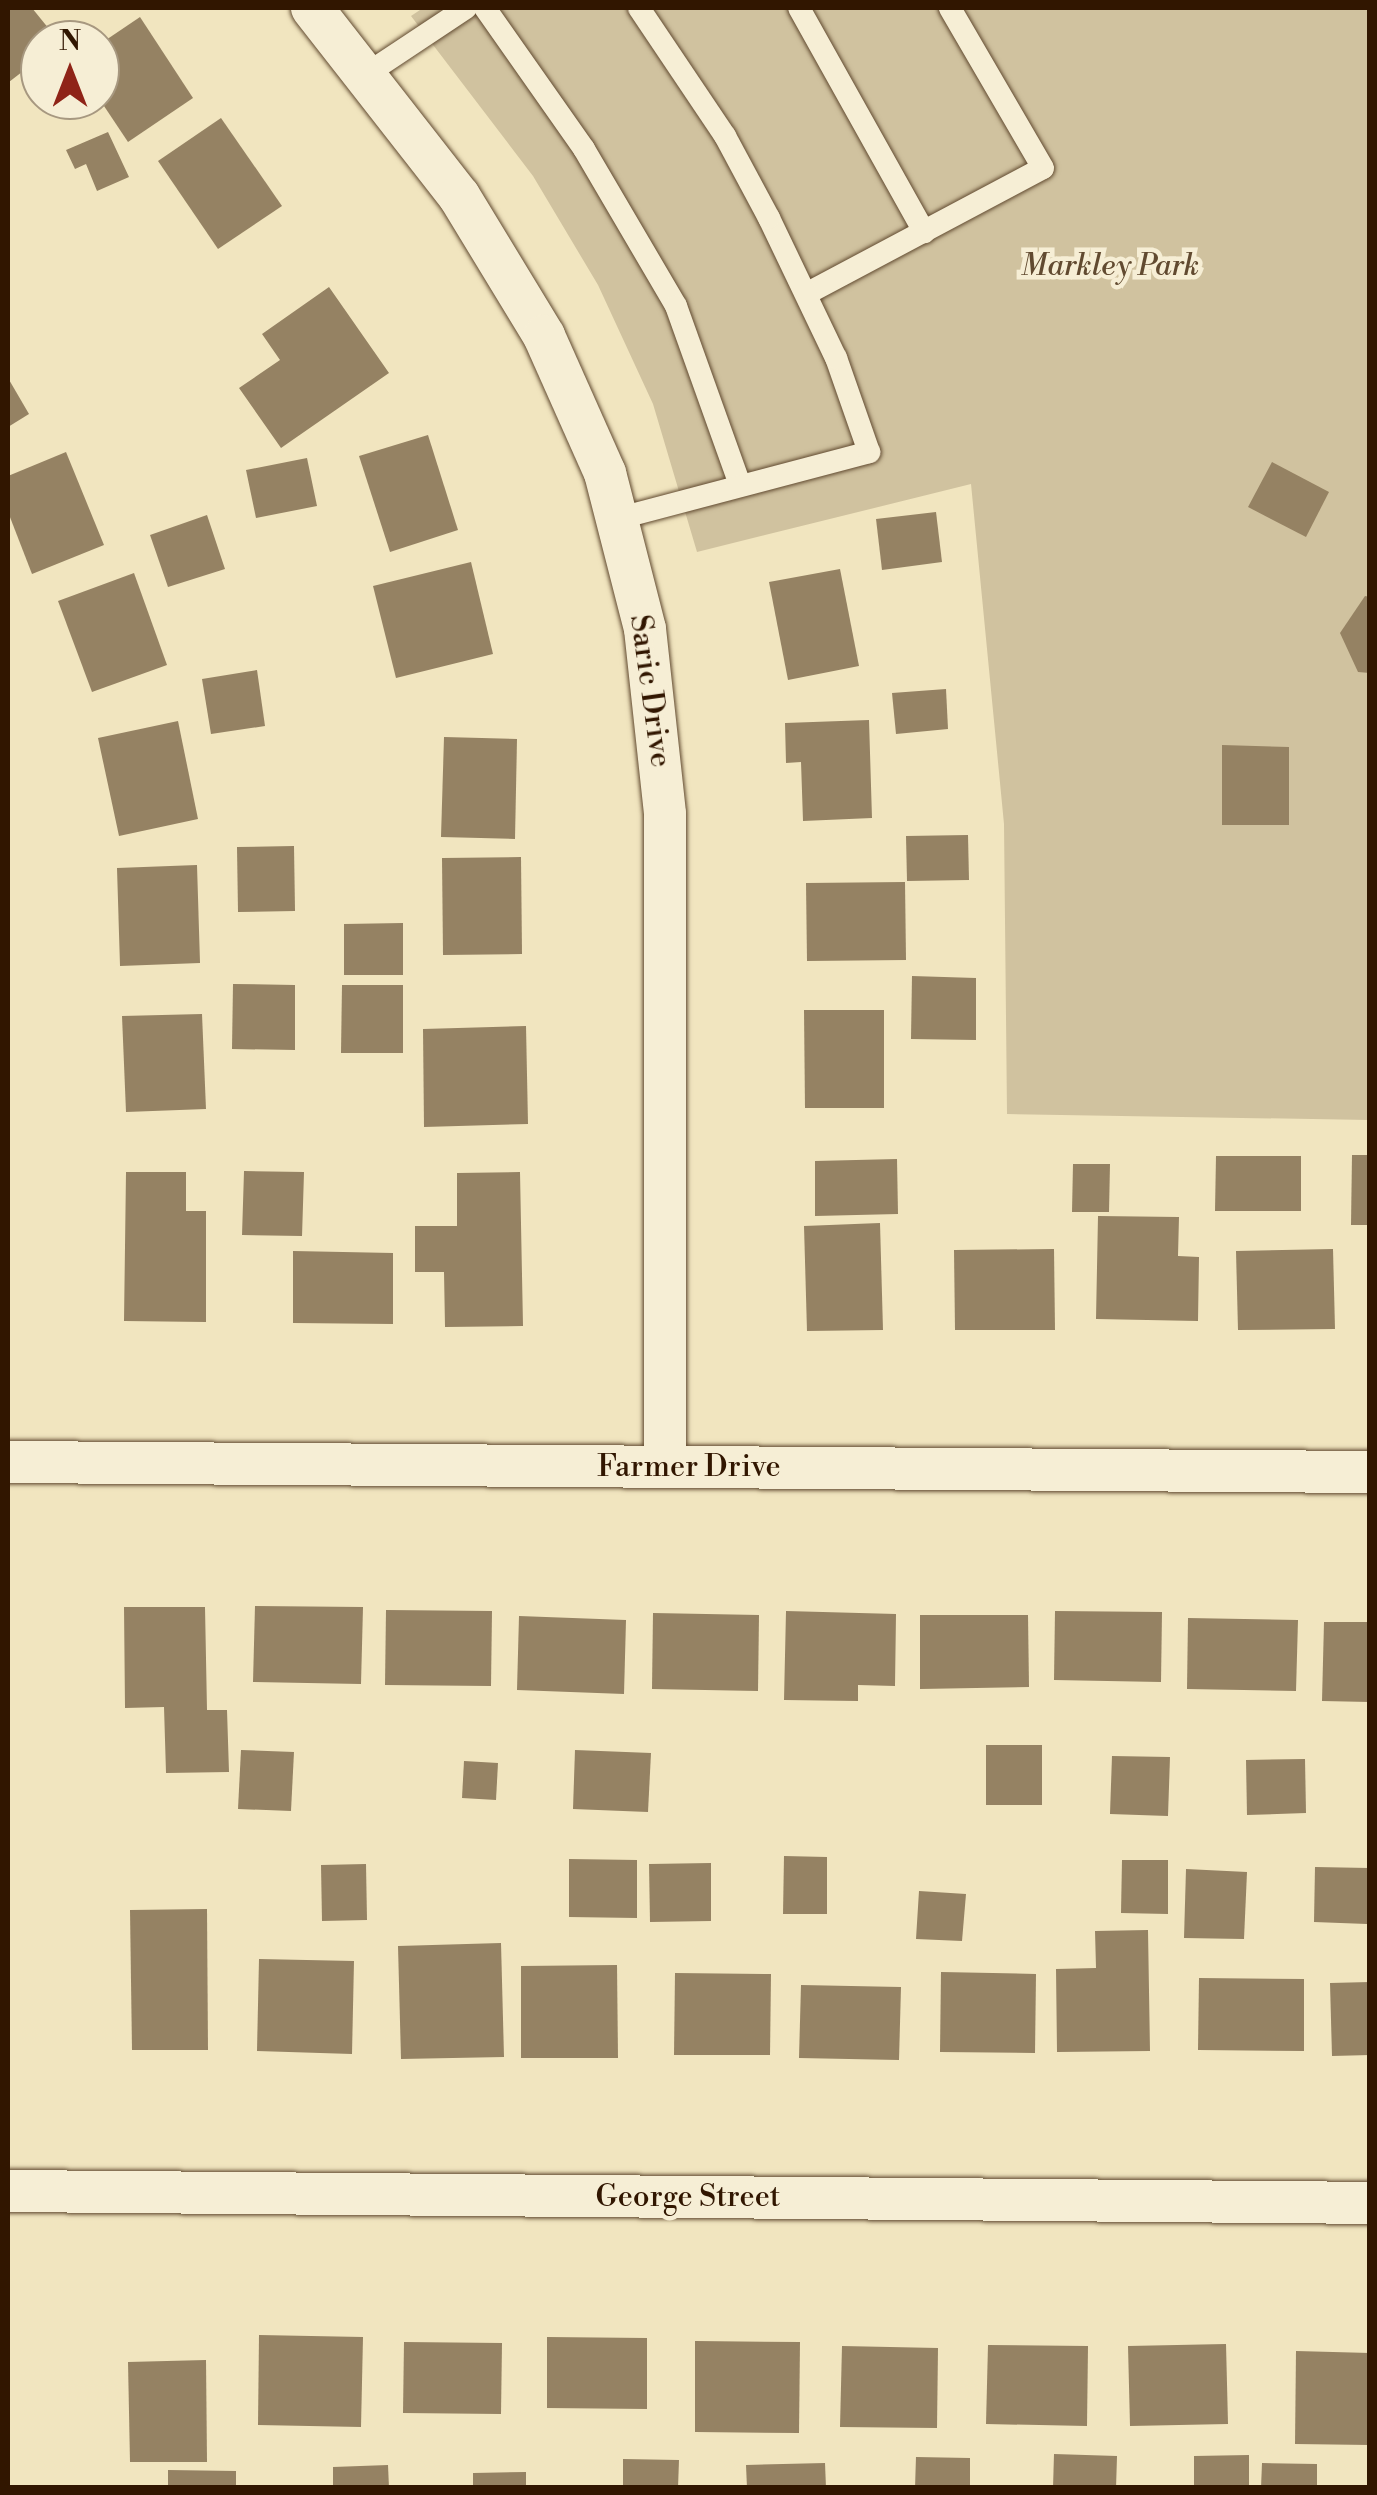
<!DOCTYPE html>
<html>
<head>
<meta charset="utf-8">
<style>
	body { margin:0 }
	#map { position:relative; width:1377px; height:2495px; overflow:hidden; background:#f1e5bf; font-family:"Libre Bodoni",serif }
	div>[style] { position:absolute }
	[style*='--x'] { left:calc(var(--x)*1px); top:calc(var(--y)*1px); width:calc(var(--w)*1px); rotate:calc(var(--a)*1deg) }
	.green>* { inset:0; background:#d0c29f }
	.building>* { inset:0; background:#958263 }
	.roads { filter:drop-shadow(0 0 2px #614a30) drop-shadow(0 0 2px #614a30) }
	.lane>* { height:22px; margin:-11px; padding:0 11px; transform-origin:11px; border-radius:11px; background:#f6eed5 }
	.street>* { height:42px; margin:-21px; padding:0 21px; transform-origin:21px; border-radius:21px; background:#f6eed5 }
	span { translate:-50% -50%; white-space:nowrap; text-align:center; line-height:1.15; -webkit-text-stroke:9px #f6eed5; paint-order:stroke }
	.park-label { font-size:30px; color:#614a30; font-style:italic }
	.street-label { font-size:30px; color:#311600 }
	.frame { position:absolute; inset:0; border:10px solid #311600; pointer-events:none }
	.north { position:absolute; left:20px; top:20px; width:100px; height:100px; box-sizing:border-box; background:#f6eed5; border:2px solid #a79880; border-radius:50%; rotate:0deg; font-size:28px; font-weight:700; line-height:40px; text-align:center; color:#311600 }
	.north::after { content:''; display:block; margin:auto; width:35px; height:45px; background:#8f2418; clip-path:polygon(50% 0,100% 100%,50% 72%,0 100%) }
</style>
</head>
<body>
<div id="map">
	<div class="green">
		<div style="clip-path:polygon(423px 8px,1369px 8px,1369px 1120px,1007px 1114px,1004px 824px,971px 484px,697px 552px,653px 404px,598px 285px,533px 176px,411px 16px)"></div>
	</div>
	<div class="building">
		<div style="clip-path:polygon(8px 8px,32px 8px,58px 40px,40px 40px,40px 58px,9px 82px)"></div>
		<div style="clip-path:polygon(140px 17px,193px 98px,128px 142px,100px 100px,100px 44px)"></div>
		<div style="clip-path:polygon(221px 118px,282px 206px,218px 249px,158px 161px)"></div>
		<div style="clip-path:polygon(108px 132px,129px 177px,97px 191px,86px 164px,75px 169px,66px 150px)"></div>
		<div style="clip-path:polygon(329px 287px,389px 373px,281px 448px,239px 388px,280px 360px,262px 334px)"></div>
		<div style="clip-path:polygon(8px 378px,29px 414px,8px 427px)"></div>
		<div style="clip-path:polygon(428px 435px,458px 530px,390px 552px,359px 456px)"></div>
		<div style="clip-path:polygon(66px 452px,104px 545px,32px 574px,8px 512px,8px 476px)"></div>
		<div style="clip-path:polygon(307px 458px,317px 506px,256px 518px,246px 470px)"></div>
		<div style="clip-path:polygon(1272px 462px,1329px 492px,1306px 537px,1248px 507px)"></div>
		<div style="clip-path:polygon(936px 512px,942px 562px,882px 570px,876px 519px)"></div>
		<div style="clip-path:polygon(207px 515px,225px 569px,168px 587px,150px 535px)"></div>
		<div style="clip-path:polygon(471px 562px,493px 654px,396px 678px,373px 586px)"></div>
		<div style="clip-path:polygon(840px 569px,859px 666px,788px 680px,769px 582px)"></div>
		<div style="clip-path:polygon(134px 573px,167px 665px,92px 692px,58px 601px)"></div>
		<div style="clip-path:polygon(1365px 596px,1370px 597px,1370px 673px,1358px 672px,1340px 633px)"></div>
		<div style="clip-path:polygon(257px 670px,265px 726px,211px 734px,202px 679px)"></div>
		<div style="clip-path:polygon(946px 689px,948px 729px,896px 734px,892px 693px)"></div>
		<div style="clip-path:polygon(869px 720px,872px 818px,803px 821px,801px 762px,786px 763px,785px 723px)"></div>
		<div style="clip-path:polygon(178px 721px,198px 819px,119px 836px,98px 738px)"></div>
		<div style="clip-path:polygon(444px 737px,517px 739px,515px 839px,441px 837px)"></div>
		<div style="clip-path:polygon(1222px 745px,1289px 747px,1289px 825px,1222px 825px)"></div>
		<div style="clip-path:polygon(968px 835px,969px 880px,907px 881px,906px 836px)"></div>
		<div style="clip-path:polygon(294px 846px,295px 911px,238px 912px,237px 847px)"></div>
		<div style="clip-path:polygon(521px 857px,522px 954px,443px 955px,442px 858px)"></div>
		<div style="clip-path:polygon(197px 865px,200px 963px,120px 966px,117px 868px)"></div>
		<div style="clip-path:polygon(905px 882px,906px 960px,807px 961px,806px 883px)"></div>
		<div style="clip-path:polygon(403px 923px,403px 975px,344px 975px,344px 924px)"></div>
		<div style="clip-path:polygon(912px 976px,976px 978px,976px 1040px,911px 1039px)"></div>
		<div style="clip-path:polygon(233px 984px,295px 985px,295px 1050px,232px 1049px)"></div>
		<div style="clip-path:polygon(342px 985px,403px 985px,403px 1053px,341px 1053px)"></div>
		<div style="clip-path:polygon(804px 1010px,884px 1010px,884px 1108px,805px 1108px)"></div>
		<div style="clip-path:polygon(202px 1014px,206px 1109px,126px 1112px,122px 1016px)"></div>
		<div style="clip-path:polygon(526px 1026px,528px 1124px,424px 1127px,423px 1029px)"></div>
		<div style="clip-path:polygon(1352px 1155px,1370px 1155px,1370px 1225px,1351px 1225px)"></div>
		<div style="clip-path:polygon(1216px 1156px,1301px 1156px,1301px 1211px,1215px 1211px)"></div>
		<div style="clip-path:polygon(897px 1159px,898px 1214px,815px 1216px,815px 1161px)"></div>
		<div style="clip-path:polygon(1073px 1164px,1110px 1164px,1109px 1212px,1072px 1212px)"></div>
		<div style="clip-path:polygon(244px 1171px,304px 1172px,302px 1236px,242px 1235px)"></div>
		<div style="clip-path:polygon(126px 1172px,186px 1172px,186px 1211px,206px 1211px,206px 1322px,124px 1321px)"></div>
		<div style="clip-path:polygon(520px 1172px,523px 1326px,445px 1327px,444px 1272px,415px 1272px,415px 1226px,457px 1226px,457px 1173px)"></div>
		<div style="clip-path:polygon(1098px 1216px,1179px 1217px,1178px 1256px,1199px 1257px,1198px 1321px,1096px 1319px)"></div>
		<div style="clip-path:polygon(880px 1223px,883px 1330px,807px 1331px,804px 1226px)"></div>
		<div style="clip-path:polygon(1054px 1249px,1055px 1330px,955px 1330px,954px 1250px)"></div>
		<div style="clip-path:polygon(1333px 1249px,1335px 1329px,1238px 1330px,1236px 1251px)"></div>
		<div style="clip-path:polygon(293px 1251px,393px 1253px,393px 1324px,293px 1323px)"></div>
		<div style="clip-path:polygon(255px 1606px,363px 1607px,361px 1684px,253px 1682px)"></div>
		<div style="clip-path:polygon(124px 1607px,205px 1607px,207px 1710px,227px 1710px,229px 1772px,166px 1773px,164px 1707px,125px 1708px)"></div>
		<div style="clip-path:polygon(386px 1610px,492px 1611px,491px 1686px,385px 1685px)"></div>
		<div style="clip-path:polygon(786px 1611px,896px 1614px,895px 1686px,858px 1685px,858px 1701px,784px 1700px)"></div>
		<div style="clip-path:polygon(1055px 1611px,1162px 1612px,1161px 1682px,1054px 1680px)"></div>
		<div style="clip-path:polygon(653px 1613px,759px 1615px,758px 1691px,652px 1689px)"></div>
		<div style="clip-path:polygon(920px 1615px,1028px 1615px,1029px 1687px,920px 1689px)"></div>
		<div style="clip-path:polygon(519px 1616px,626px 1620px,624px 1694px,517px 1690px)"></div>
		<div style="clip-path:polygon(1188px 1618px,1298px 1620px,1296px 1691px,1187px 1689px)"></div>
		<div style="clip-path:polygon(1324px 1622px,1370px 1622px,1370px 1702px,1322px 1701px)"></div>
		<div style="clip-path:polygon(986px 1745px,1042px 1745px,1042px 1805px,986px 1805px)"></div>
		<div style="clip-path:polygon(241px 1750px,294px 1752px,291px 1811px,238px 1809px)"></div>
		<div style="clip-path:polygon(575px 1750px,651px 1753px,648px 1812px,573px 1809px)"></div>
		<div style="clip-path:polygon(1112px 1756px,1170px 1757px,1168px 1816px,1110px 1814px)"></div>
		<div style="clip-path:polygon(1305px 1759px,1306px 1813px,1247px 1815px,1246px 1760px)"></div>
		<div style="clip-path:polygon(464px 1761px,498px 1763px,496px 1800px,462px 1798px)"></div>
		<div style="clip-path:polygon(784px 1856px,827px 1857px,827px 1914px,783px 1914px)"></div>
		<div style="clip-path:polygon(569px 1859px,637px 1860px,637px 1918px,569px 1917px)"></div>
		<div style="clip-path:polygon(1122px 1860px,1168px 1860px,1168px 1914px,1121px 1913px)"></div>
		<div style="clip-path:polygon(711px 1863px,711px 1921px,650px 1922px,649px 1864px)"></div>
		<div style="clip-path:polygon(366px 1864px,367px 1920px,322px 1921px,321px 1865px)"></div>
		<div style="clip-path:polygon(1315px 1867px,1369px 1868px,1367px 1924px,1314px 1922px)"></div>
		<div style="clip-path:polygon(1186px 1869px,1247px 1872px,1244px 1939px,1184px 1938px)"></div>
		<div style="clip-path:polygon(919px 1891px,966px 1894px,962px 1941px,916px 1939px)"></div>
		<div style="clip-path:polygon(207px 1909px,208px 2050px,132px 2050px,130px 1910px)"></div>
		<div style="clip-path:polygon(1148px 1930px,1150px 2051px,1057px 2052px,1056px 1969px,1096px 1968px,1095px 1931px)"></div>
		<div style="clip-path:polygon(501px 1943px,504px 2057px,401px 2059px,398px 1946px)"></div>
		<div style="clip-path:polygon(259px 1959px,354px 1961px,352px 2054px,257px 2051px)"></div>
		<div style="clip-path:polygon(617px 1965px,618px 2058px,521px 2058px,521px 1966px)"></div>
		<div style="clip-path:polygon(941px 1972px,1036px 1974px,1035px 2053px,940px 2052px)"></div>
		<div style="clip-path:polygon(675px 1973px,771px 1974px,770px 2055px,674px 2055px)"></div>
		<div style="clip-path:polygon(1199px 1978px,1304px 1979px,1304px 2051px,1198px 2050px)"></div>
		<div style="clip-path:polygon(1370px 1982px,1370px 2055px,1332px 2056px,1330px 1983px)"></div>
		<div style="clip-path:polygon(801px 1985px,901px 1987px,899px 2060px,799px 2058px)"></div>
		<div style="clip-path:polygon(259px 2335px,363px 2337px,361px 2427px,258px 2425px)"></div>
		<div style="clip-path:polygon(547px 2337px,647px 2338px,647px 2409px,547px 2408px)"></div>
		<div style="clip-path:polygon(695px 2341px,800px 2342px,799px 2433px,695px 2432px)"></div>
		<div style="clip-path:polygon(404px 2342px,502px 2343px,501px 2414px,403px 2413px)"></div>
		<div style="clip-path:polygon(1226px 2344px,1228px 2424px,1130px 2426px,1128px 2346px)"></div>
		<div style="clip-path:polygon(988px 2345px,1088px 2346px,1087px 2426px,986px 2424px)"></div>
		<div style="clip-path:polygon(842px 2346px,938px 2348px,937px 2428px,840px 2427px)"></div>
		<div style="clip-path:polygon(1296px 2351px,1370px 2353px,1370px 2445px,1295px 2444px)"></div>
		<div style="clip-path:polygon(206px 2360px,207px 2462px,130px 2462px,128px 2362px)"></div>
		<div style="clip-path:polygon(1054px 2454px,1117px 2456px,1116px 2488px,1053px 2488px)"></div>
		<div style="clip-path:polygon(1249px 2455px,1249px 2488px,1194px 2488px,1194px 2456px)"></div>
		<div style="clip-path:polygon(916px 2457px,970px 2458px,970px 2488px,915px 2488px)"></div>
		<div style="clip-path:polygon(623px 2459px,679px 2460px,678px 2488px,623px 2488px)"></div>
		<div style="clip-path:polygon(825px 2463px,826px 2488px,747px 2488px,746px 2465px)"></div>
		<div style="clip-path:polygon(1262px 2463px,1317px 2464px,1317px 2488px,1261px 2488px)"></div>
		<div style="clip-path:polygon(388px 2465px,389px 2488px,333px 2488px,333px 2467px)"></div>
		<div style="clip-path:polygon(168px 2470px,236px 2471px,236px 2488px,168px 2488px)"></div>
		<div style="clip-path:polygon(526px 2472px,526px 2488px,473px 2488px,473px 2473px)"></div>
	</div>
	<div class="roads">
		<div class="lane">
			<div style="--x:485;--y:8;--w:172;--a:54.9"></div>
			<div style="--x:584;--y:149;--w:182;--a:59.6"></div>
			<div style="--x:676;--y:306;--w:190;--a:70.3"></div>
			<div style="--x:799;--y:8;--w:257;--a:60.8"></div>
			<div style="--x:365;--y:75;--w:121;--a:-33.6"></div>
			<div style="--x:806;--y:294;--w:268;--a:-28"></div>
			<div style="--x:1043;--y:168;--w:185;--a:-120.2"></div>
			<div style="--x:616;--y:519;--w:262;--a:-14.8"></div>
			<div style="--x:869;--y:452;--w:100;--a:-109.3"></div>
			<div style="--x:836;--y:358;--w:155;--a:-115.6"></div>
			<div style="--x:769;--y:218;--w:93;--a:-118.2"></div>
			<div style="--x:725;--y:136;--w:154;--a:-123.9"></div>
		</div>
		<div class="street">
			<div style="--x:312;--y:8;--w:239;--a:52"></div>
			<div style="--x:459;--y:196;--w:164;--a:58.7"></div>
			<div style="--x:544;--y:336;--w:150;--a:66"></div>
			<div style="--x:605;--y:473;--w:161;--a:75.6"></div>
			<div style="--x:645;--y:629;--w:186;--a:83.8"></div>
			<div style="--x:665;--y:814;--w:652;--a:90"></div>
			<div style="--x:8;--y:1462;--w:1362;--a:0.42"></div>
			<div style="--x:8;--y:2191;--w:1362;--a:0.5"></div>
		</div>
	</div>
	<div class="park-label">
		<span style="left:1110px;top:266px">Markley Park</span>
	</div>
	<div class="street-label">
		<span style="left:650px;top:691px;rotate:82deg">Saric Drive</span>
		<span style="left:689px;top:1467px">Farmer Drive</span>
		<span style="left:688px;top:2197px">George Street</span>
	</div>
	<div class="frame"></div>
	<div class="north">N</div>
</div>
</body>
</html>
